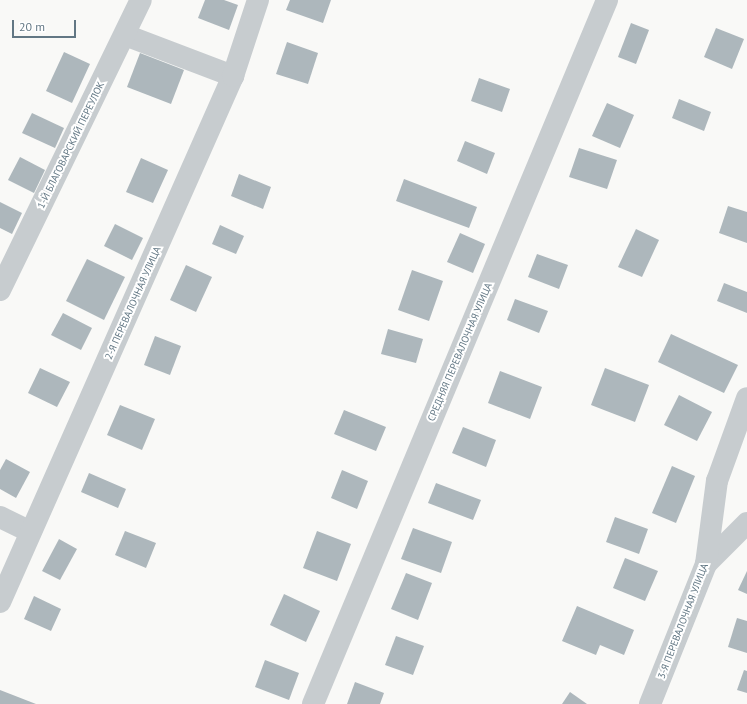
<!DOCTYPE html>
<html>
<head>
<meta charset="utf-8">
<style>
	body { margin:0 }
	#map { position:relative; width:747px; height:704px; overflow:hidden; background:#f9f9f7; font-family:"PT Sans",sans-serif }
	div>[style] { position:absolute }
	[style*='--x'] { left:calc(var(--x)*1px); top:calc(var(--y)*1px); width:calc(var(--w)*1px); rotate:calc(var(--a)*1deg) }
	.building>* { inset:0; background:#adb7bc }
	.street>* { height:22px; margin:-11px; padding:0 11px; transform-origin:11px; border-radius:11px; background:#c7cccf }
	span { translate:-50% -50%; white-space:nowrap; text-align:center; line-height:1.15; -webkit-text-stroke:4px #fff; paint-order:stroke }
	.street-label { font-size:10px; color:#627784 }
	.scale { position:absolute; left:12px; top:20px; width:64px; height:18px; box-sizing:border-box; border:2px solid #627784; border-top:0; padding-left:5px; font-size:12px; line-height:14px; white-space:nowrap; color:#627784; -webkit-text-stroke:3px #fff; paint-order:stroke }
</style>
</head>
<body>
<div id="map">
	<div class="building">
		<div style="clip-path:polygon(205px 0,224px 0,238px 5px,229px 30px,198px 18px)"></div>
		<div style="clip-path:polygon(290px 0,331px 0,323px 23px,286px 10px)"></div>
		<div style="clip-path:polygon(631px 23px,649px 30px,636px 64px,618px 57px)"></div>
		<div style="clip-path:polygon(716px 28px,744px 39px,732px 69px,704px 57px)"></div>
		<div style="clip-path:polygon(287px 42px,318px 53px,308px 84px,276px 74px)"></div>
		<div style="clip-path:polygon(64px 52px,90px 64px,72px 103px,46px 91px)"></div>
		<div style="clip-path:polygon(140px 53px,184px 70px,171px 104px,127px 87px)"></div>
		<div style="clip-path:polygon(479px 78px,510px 89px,502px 112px,471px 101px)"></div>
		<div style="clip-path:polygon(679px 99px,711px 112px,704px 131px,672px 118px)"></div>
		<div style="clip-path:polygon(607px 103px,634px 115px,620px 148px,592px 136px)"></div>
		<div style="clip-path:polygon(32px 113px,64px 128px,55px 148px,22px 133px)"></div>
		<div style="clip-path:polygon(465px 141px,495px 153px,487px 174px,457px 161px)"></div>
		<div style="clip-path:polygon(579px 148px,617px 160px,607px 189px,569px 177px)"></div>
		<div style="clip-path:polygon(20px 157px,45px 170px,34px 193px,8px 180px)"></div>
		<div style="clip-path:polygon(141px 158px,168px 170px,153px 203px,126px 192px)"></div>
		<div style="clip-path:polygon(239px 174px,271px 187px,263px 209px,231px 196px)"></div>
		<div style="clip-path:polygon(404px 179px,477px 207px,469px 228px,396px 201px)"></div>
		<div style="clip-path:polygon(0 202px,22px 213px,12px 234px,0 228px)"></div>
		<div style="clip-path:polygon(728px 206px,747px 212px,747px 243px,719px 233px)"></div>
		<div style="clip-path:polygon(115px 224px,143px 238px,132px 260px,104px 246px)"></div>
		<div style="clip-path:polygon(220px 225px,244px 236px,236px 254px,212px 244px)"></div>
		<div style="clip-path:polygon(636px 229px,659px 240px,642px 277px,618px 267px)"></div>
		<div style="clip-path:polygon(460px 233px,485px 244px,473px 273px,447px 262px)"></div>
		<div style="clip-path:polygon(537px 254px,568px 265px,559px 289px,528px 277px)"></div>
		<div style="clip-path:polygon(87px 259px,125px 277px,104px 320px,66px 301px)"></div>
		<div style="clip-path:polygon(186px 265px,212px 277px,196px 312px,170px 300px)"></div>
		<div style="clip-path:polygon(412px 270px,443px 281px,429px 321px,398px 310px)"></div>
		<div style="clip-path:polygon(724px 283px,747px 292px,747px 313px,717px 301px)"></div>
		<div style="clip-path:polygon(515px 299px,548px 311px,539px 333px,507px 320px)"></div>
		<div style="clip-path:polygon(63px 313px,92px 328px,81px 350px,51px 335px)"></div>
		<div style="clip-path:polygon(388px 329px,423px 339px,416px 363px,381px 354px)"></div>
		<div style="clip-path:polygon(671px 334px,738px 365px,724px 393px,658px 362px)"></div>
		<div style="clip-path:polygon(155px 336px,181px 346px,170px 375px,144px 365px)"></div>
		<div style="clip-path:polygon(40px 368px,70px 382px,57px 407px,28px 393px)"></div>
		<div style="clip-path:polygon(605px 368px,649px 385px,635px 422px,591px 405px)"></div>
		<div style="clip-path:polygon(500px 371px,542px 387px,530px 419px,488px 403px)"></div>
		<div style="clip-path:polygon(679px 395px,712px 412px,697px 441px,664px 425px)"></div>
		<div style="clip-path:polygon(120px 405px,155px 419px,142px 450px,107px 435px)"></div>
		<div style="clip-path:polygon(344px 410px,386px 427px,376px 451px,334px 434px)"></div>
		<div style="clip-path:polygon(463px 427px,496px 440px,486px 467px,452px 453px)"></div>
		<div style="clip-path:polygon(6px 459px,30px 472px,16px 498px,0 489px,0 470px)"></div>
		<div style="clip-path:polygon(672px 466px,695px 476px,676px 523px,652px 513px)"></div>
		<div style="clip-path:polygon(342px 470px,368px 481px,357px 509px,331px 498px)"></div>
		<div style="clip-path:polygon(89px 473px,126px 489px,118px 508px,81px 492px)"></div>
		<div style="clip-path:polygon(436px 483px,481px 500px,473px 520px,428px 503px)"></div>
		<div style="clip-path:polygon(615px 517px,648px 529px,639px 554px,606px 542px)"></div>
		<div style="clip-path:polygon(413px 528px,452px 542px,441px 573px,401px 559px)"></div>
		<div style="clip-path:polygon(125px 531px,156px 543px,146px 568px,115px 555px)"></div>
		<div style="clip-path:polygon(317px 531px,351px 544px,337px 581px,303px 568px)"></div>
		<div style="clip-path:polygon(59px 539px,77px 549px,60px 580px,42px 571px)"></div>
		<div style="clip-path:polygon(625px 558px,658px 571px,645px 601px,613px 588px)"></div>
		<div style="clip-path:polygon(747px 571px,747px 594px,738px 590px)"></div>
		<div style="clip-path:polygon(406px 573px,432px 583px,418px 620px,391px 609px)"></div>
		<div style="clip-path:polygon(284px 594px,320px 611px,306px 642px,270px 625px)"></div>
		<div style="clip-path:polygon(34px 596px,61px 609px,51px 631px,24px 619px)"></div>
		<div style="clip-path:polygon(577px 606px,634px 630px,624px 655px,600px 645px,596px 655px,562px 641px)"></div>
		<div style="clip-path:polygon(737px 618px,747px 621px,747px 653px,728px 647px)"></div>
		<div style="clip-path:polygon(396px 636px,424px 646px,413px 675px,385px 665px)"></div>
		<div style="clip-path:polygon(265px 660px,299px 673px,289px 700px,255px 687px)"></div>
		<div style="clip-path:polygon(744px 670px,747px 671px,747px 693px,737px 690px)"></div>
		<div style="clip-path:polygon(355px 682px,384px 693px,380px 704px,347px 704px)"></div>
		<div style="clip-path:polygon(0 690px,36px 704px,0 704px)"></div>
		<div style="clip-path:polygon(570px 692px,587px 704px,562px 704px)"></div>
	</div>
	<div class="street">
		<div style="--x:125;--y:35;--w:116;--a:20.8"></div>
		<div style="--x:0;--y:290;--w:322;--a:-64.1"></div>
		<div style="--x:0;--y:517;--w:34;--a:26"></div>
		<div style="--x:706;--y:564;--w:58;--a:-45"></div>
		<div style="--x:0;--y:602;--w:575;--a:-66.11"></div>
		<div style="--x:233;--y:76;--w:80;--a:-71.8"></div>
		<div style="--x:313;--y:704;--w:763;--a:-67.33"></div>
		<div style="--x:650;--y:704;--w:151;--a:-68.2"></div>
		<div style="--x:706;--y:564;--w:84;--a:-82.5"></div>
		<div style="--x:717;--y:481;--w:88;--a:-70.1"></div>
	</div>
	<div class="street-label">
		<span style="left:71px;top:145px;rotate:-64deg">1-Й БЛАГОВАРСКИЙ ПЕРЕУЛОК</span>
		<span style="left:133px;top:303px;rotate:-66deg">2-Я ПЕРЕВАЛОЧНАЯ УЛИЦА</span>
		<span style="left:460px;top:352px;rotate:-67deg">СРЕДНЯЯ ПЕРЕВАЛОЧНАЯ УЛИЦА</span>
		<span style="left:683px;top:621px;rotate:-69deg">3-Я ПЕРЕВАЛОЧНАЯ УЛИЦА</span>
	</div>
	<div class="scale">20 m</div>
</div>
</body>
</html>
